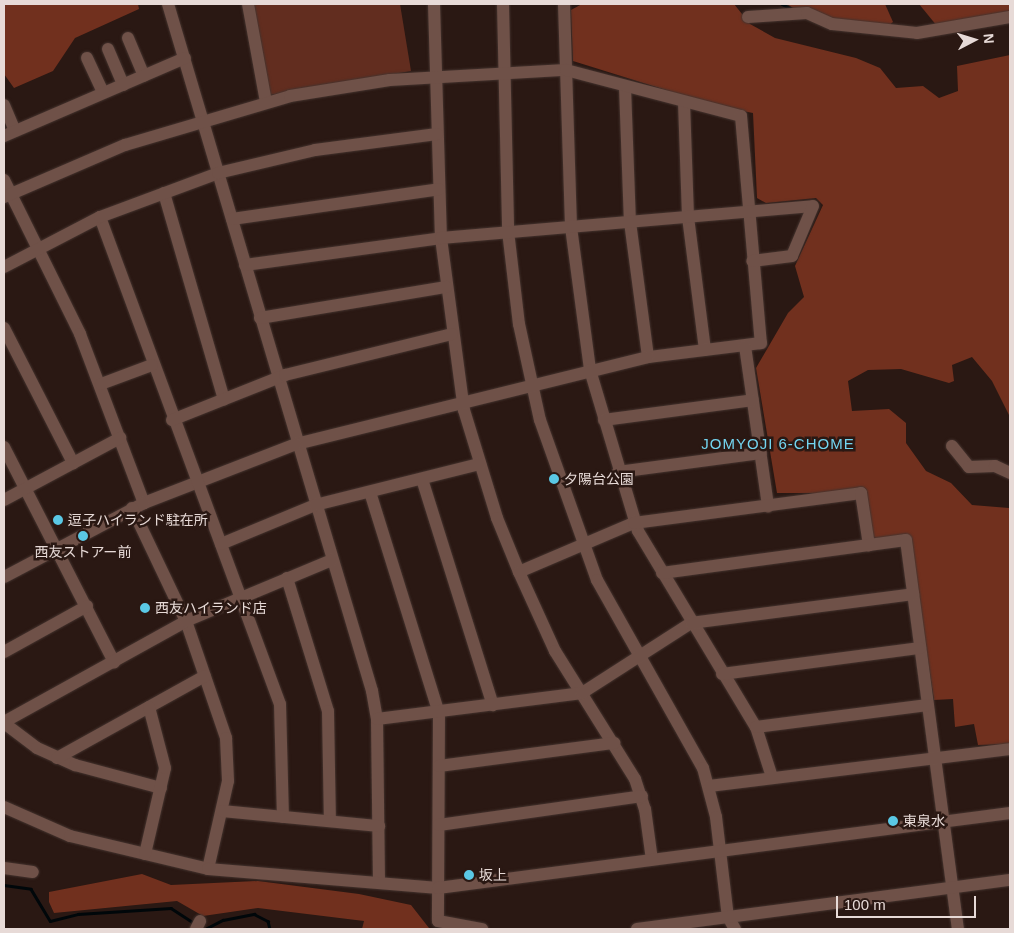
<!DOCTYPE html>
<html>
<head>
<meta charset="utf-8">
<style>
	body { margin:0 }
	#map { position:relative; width:1014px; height:933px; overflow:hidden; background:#2a1813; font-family:Helvetica,"Noto Sans JP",sans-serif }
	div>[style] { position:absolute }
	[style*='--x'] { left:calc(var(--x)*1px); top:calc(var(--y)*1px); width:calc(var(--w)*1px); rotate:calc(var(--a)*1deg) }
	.green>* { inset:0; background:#622d1f }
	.forest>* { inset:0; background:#71301e }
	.stream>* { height:2.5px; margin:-1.25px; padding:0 1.25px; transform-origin:1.25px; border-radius:1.25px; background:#00070a }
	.roads { filter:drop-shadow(0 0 1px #44332e) drop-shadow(0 0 1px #44332e) }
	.minor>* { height:12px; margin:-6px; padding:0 6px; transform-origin:6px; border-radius:6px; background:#6f5148 }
	.dots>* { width:14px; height:14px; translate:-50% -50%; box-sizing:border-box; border:2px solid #2a1813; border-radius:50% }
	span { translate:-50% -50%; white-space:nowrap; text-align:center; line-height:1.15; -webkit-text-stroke:5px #2a1813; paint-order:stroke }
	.poi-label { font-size:14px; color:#e7dad7 }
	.left { translate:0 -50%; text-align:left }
	.neighbourhood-label { font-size:15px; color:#73d5f0; letter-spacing:1px }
	.frame { position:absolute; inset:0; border:5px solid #e7dad7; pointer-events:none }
	.north { position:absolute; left:949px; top:15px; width:50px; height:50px; -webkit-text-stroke:4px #2a1813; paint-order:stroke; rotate:85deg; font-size:14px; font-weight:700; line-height:20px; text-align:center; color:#e7dad7 }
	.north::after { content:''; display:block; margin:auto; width:18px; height:22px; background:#e7dad7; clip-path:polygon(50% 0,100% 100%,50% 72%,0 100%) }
	.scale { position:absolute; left:836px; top:896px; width:140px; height:22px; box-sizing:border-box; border:2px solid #e7dad7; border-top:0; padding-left:6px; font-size:15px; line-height:18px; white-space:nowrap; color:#e7dad7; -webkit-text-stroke:4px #2a1813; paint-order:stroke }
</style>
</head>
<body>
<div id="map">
	<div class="green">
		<div style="clip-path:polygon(252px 4px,400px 4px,411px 71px,270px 95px)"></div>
	</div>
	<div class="forest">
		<div style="clip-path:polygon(4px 4px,138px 4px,139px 9px,75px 38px,53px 71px,14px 88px,4px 74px)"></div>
		<div style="clip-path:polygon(582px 4px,734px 4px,750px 24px,775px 38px,856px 58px,880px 68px,896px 88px,923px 86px,939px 98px,958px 91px,957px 66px,1010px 55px,1010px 417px,992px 381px,972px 357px,952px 365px,954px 381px,949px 383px,901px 369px,868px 370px,848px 381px,852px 411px,889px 409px,906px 423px,906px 443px,926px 471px,951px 483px,972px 505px,1009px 508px,1010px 744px,978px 745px,974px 724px,955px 727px,953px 699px,934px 700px,909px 537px,874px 540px,865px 493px,777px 493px,756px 368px,788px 313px,804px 297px,795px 266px,823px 205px,816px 198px,766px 203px,757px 198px,753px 113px,717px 106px,573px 61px,571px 10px)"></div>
		<div style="clip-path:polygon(787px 4px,885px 4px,893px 22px,884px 29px,799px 12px)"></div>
		<div style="clip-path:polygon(919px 4px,1010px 4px,1010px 20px,937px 26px)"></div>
		<div style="clip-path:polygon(142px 874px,171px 885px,258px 881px,359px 894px,411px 905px,429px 928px,438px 929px,362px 929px,364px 921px,258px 908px,203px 916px,177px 901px,54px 913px,49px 902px,49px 892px)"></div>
	</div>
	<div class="stream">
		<div style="--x:782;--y:4;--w:11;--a:27"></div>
		<div style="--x:4;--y:885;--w:27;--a:8"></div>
		<div style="--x:31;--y:889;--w:37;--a:59"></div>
		<div style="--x:50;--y:921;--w:29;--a:-14"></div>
		<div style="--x:78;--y:914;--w:93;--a:-3.7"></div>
		<div style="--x:171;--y:908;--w:27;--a:33"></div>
		<div style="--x:205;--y:929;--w:20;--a:-27"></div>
		<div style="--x:223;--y:920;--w:32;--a:-11"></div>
		<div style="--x:254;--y:914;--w:16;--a:27"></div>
		<div style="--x:268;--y:921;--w:8;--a:76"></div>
	</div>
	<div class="roads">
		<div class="minor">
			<div style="--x:168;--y:4;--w:717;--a:73.46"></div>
			<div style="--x:372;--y:691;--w:28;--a:80"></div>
			<div style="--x:377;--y:719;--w:164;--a:89.3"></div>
			<div style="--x:248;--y:4;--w:100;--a:79.6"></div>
			<div style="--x:434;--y:4;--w:234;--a:88.3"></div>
			<div style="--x:441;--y:238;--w:174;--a:82.4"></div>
			<div style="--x:464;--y:410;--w:113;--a:73"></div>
			<div style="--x:497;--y:518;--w:58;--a:67.8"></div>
			<div style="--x:519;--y:572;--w:87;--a:65.5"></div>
			<div style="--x:555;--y:651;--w:151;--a:58"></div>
			<div style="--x:635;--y:779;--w:32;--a:72"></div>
			<div style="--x:645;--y:809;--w:51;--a:82.2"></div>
			<div style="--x:503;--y:4;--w:227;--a:88.7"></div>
			<div style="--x:508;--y:231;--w:94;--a:83.3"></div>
			<div style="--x:519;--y:324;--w:98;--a:77.7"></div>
			<div style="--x:540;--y:420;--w:170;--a:70.4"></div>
			<div style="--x:597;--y:580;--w:216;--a:60.6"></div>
			<div style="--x:703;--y:768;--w:51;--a:75.1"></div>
			<div style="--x:716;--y:817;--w:101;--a:83.2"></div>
			<div style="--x:728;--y:917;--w:14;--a:60"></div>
			<div style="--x:564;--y:4;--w:223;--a:88.2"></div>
			<div style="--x:571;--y:227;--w:144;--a:82.4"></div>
			<div style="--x:590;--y:370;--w:168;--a:73.4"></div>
			<div style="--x:638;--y:531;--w:229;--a:59"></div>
			<div style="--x:756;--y:727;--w:52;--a:72.3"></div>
			<div style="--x:748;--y:17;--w:59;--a:-3.9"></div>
			<div style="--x:807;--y:13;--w:27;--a:24"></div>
			<div style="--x:832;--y:24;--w:85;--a:6"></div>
			<div style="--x:917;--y:33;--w:94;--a:-9.8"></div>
			<div style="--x:128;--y:38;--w:41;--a:67.2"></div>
			<div style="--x:108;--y:49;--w:39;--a:67"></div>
			<div style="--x:87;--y:58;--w:38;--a:65"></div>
			<div style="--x:625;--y:87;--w:135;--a:87.9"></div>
			<div style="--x:630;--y:222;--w:136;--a:82.4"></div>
			<div style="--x:684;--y:102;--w:115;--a:88"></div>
			<div style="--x:688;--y:217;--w:134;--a:82.7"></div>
			<div style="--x:4;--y:105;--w:28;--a:67"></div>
			<div style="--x:4;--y:136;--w:197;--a:-23.3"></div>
			<div style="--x:4;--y:180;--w:172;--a:63.7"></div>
			<div style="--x:80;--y:334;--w:181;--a:69.3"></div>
			<div style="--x:164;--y:193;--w:215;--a:73.8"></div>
			<div style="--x:4;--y:197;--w:132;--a:-23.3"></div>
			<div style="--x:125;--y:145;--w:172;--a:-16.5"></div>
			<div style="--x:290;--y:96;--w:101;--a:-9.1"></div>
			<div style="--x:390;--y:80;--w:176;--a:-3.3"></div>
			<div style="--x:566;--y:70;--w:181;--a:14.7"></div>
			<div style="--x:741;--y:116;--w:228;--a:85"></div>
			<div style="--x:761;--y:343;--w:114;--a:172.9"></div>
			<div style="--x:648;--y:357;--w:363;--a:166.1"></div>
			<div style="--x:296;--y:444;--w:163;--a:158.8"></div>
			<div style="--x:144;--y:503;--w:158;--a:152.1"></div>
			<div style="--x:100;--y:217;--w:519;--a:69.72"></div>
			<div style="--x:280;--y:704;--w:113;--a:88.5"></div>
			<div style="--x:232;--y:219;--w:209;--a:-8.2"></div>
			<div style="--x:245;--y:265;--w:198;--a:-7.8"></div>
			<div style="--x:441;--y:238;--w:373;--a:-4.9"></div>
			<div style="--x:813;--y:206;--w:54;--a:112.8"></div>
			<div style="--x:792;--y:256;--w:40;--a:172.9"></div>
			<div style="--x:4;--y:267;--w:108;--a:-27.5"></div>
			<div style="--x:100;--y:217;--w:126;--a:-20.4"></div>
			<div style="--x:218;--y:173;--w:100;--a:-13.3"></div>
			<div style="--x:315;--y:150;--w:123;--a:-7.5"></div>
			<div style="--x:260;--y:318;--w:189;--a:-9.5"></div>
			<div style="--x:4;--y:328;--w:152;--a:62.9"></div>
			<div style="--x:745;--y:346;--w:162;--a:81.8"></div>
			<div style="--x:101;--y:384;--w:54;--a:-20.4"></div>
			<div style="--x:172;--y:420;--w:122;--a:-21.7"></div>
			<div style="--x:285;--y:375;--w:172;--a:-13.8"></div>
			<div style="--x:604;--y:420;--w:150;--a:-7.6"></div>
			<div style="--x:952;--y:446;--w:27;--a:51"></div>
			<div style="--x:969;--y:467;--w:26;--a:-2"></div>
			<div style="--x:995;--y:466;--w:17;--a:25"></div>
			<div style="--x:4;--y:447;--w:242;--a:62.9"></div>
			<div style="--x:618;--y:472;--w:144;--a:-7.6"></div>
			<div style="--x:422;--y:479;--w:237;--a:72.6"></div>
			<div style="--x:370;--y:492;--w:232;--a:72.7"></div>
			<div style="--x:439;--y:713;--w:208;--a:90.3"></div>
			<div style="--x:438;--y:921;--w:45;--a:10.3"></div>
			<div style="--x:4;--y:500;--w:132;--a:-28.1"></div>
			<div style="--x:132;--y:508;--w:125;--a:64.5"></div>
			<div style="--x:186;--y:621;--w:124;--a:71.1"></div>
			<div style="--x:226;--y:738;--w:43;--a:87.3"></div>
			<div style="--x:228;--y:781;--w:90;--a:102.8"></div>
			<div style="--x:221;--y:544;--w:102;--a:-22.5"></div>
			<div style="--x:315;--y:505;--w:170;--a:-14"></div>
			<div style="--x:519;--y:572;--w:125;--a:-23.1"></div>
			<div style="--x:634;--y:523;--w:229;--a:-7.5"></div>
			<div style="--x:861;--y:493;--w:53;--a:81.3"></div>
			<div style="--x:662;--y:573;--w:246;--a:-7.7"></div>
			<div style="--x:906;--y:540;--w:392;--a:82.4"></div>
			<div style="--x:287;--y:578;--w:139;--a:72.9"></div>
			<div style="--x:328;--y:711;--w:110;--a:89"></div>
			<div style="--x:4;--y:652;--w:95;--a:-29"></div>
			<div style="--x:722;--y:674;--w:200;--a:-7.5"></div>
			<div style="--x:377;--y:719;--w:207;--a:-7.2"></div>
			<div style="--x:582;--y:693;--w:130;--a:-32.7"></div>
			<div style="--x:691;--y:623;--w:224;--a:-7.4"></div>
			<div style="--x:4;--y:722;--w:208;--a:-29"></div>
			<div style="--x:186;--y:621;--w:158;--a:-22.7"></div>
			<div style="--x:4;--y:723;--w:41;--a:37.1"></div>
			<div style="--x:37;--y:748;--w:42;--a:24.1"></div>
			<div style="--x:75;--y:765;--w:89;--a:15"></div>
			<div style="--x:756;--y:727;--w:173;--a:-7.3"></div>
			<div style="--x:57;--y:758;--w:169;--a:-29"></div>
			<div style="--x:439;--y:766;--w:177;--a:-7.5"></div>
			<div style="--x:709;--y:786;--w:303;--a:-7"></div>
			<div style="--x:4;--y:807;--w:72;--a:23.7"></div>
			<div style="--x:70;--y:836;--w:142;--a:13.4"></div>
			<div style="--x:208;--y:869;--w:231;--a:4.7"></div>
			<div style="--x:438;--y:888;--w:577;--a:-7.47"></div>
			<div style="--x:222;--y:811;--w:158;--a:5.5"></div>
			<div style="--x:439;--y:825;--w:205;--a:-8.1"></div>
			<div style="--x:145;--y:854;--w:88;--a:-76.9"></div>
			<div style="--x:165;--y:768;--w:63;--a:-104.7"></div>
			<div style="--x:4;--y:868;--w:29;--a:8"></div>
			<div style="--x:196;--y:929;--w:9;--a:-63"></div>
			<div style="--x:637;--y:929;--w:376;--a:-7.5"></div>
		</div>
	</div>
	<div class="dots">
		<div style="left:554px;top:479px;background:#5ac8e5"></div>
		<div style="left:58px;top:520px;background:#5ac8e5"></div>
		<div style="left:83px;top:536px;background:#5ac8e5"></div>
		<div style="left:145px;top:608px;background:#5ac8e5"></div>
		<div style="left:893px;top:821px;background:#5ac8e5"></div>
		<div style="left:469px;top:875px;background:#5ac8e5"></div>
	</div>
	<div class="poi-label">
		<span class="left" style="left:564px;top:479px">夕陽台公園</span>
		<span class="left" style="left:68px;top:520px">逗子ハイランド駐在所</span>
		<span style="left:83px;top:552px">西友ストアー前</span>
		<span class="left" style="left:155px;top:608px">西友ハイランド店</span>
		<span class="left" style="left:903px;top:821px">東泉水</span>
		<span class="left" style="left:479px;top:875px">坂上</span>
	</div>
	<div class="neighbourhood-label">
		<span style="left:778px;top:444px">JOMYOJI 6-CHOME</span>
	</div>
	<div class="frame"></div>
	<div class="north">N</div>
	<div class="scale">100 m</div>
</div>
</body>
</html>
